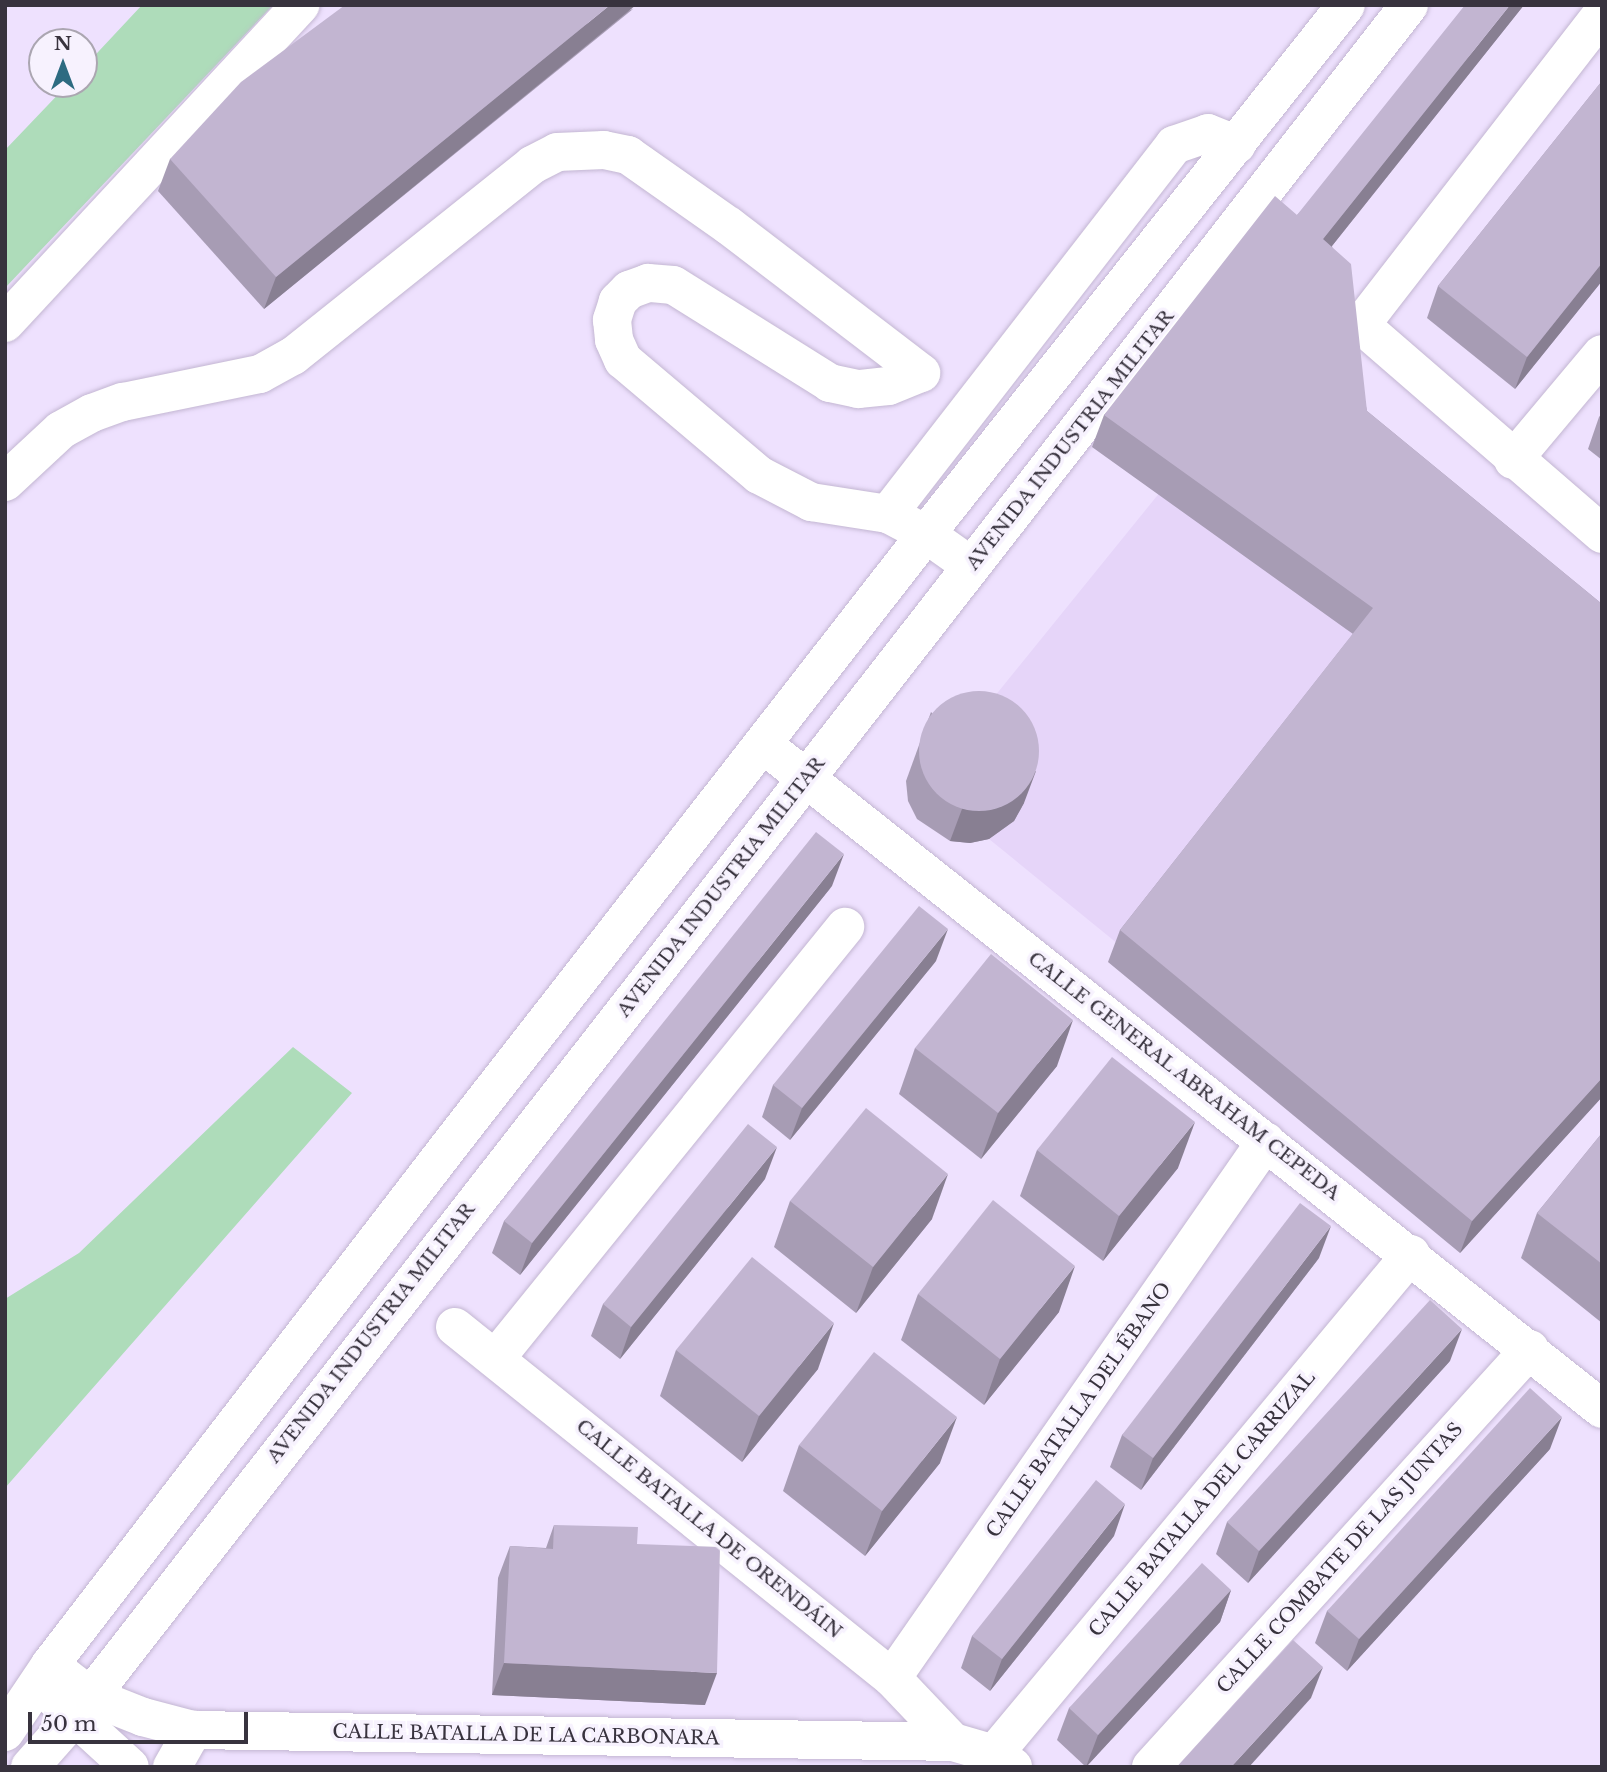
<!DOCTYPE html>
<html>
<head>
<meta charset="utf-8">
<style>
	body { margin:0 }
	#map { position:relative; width:1607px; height:1772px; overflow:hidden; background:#eee1fe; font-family:"Libre Baskerville",serif }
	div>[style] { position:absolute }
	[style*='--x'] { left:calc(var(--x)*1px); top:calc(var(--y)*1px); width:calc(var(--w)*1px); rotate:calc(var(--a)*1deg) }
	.built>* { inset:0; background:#e6d5f9 }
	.green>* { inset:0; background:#aedcba }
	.roads { filter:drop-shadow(0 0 2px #c3b6d2) drop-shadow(0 0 2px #c3b6d2) }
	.minor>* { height:38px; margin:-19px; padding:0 19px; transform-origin:19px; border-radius:19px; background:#fff }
	.major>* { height:38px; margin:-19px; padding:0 19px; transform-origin:19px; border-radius:19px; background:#fff }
	.wall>* { inset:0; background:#a79cb4 }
	.shaded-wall>* { inset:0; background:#887f92 }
	.building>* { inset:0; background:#c2b5d1 }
	.round { border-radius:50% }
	span { translate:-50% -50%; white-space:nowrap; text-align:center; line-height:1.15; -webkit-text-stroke:7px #f7f2fe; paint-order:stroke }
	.street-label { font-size:19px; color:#38333e }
	.frame { position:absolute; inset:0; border:7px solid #38333e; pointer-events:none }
	.north { position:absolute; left:28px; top:28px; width:70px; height:70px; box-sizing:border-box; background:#f7f2fe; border:2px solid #aba6b1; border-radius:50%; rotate:0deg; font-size:19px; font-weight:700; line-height:28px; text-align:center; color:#38333e }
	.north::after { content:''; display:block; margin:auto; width:24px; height:32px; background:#2d6b81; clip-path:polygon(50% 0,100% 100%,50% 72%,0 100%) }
	.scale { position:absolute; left:28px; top:1712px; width:220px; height:32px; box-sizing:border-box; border:4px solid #38333e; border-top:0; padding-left:9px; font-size:21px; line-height:24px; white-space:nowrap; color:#38333e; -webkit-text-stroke:5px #f7f2fe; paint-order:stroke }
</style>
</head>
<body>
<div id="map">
	<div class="built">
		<div style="clip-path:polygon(1165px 486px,1361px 640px,1108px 962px,1118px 944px,989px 839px,1014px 821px,973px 723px)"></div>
	</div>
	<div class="green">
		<div style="clip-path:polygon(142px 5px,273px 5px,5px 288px,5px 150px,68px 84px,84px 84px,84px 67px)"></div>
		<div style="clip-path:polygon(293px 1047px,352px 1093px,5px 1488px,5px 1299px,79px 1253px)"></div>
	</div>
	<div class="roads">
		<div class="minor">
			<div style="--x:1602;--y:14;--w:393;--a:127.8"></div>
			<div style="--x:1361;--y:325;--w:319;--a:40.9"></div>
			<div style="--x:5;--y:323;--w:434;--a:-47.1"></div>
			<div style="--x:921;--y:373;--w:35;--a:158"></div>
			<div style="--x:888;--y:386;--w:30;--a:174"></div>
			<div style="--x:858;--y:389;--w:29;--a:-168"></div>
			<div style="--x:830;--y:383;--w:185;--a:-148"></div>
			<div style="--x:673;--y:285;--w:25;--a:-175"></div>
			<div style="--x:648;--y:283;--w:20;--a:160"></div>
			<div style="--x:629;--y:290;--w:16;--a:135"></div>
			<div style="--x:618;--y:301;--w:20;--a:108"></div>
			<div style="--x:612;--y:320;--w:20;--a:84"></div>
			<div style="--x:614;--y:340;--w:22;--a:66"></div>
			<div style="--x:623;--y:360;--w:178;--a:40.2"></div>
			<div style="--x:759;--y:475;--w:59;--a:27.4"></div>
			<div style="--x:811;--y:502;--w:78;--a:8.9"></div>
			<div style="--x:888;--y:514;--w:43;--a:27.8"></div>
			<div style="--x:926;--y:534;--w:55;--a:35.4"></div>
			<div style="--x:1513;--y:460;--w:138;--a:-50"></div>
			<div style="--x:5;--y:482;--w:76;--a:-42.9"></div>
			<div style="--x:61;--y:430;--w:35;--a:-29"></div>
			<div style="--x:92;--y:413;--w:33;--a:-20"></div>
			<div style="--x:123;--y:402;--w:140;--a:-11.6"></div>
			<div style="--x:260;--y:374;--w:38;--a:-29"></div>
			<div style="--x:293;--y:356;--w:306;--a:-38.6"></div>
			<div style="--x:532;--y:165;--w:28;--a:-27"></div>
			<div style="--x:557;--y:152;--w:47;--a:-2.4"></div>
			<div style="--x:604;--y:150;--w:25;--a:12"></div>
			<div style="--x:628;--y:155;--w:123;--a:35.1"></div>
			<div style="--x:729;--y:226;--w:242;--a:37.4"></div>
			<div style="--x:888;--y:514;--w:467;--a:-52.2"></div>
			<div style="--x:1174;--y:145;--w:36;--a:-19"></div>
			<div style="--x:1208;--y:133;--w:31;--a:22"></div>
			<div style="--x:764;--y:745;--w:1069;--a:38.39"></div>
			<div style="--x:455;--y:1327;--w:561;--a:38.77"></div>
			<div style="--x:892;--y:1678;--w:88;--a:46.4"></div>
			<div style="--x:496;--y:1358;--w:555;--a:-51"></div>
			<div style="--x:50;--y:1665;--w:51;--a:37.8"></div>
			<div style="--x:90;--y:1696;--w:57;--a:21.6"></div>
			<div style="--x:143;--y:1717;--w:52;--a:14.6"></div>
			<div style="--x:193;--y:1730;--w:760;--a:0.9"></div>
			<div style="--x:953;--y:1742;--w:43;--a:16.3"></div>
			<div style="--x:994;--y:1754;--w:23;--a:34"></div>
			<div style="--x:892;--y:1678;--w:654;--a:-55.14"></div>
			<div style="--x:50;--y:1694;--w:108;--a:42.4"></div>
			<div style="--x:994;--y:1754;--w:651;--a:-50.17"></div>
			<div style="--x:172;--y:1767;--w:43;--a:-60.4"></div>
			<div style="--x:1151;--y:1767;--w:564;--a:-47.8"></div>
		</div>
		<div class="major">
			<div style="--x:5;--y:1732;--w:81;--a:-56.1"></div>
			<div style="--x:50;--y:1665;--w:650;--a:-52.44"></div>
			<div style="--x:446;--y:1150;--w:781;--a:-52.07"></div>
			<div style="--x:926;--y:534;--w:675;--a:-51.55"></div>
			<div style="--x:30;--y:1767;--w:69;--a:-48.5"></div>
			<div style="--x:76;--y:1715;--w:2168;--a:-52.06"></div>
		</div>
	</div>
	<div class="wall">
		<div style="clip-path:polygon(1524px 5px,1332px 246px,1367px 411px,1602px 604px,1602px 1097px,1460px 1253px,1108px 962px,1120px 930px,1353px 634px,1092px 447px,1104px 415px,1297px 215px)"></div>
		<div style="clip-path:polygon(633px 9px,264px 309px,158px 191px,170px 159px)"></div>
		<div style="clip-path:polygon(1602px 81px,1602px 281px,1515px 389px,1427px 318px,1438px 286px)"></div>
		<div style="clip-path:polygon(1602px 413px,1602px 460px,1588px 449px,1599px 417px)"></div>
		<div style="clip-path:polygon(931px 712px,1024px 803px,1014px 821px,989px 839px,970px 843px,950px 841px,917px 819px,908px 801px,906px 781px)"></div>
		<div style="clip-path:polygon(832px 886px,520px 1275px,492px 1253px,504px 1221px)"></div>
		<div style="clip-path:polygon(936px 961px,790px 1140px,762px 1117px,773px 1085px)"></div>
		<div style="clip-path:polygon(915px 1048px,1057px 1066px,981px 1159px,899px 1094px)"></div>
		<div style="clip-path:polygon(1602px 1133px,1602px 1323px,1521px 1258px,1537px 1213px)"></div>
		<div style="clip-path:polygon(1037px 1150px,1178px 1168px,1103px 1261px,1020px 1196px)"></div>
		<div style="clip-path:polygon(765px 1179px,620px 1359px,591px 1336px,603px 1304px)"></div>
		<div style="clip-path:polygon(790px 1201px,932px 1219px,856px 1313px,774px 1247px)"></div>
		<div style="clip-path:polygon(1319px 1258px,1141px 1490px,1110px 1467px,1122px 1435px)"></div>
		<div style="clip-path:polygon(918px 1294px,1059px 1312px,984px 1405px,901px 1340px)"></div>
		<div style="clip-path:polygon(676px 1350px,818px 1369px,742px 1462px,660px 1396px)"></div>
		<div style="clip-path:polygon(1450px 1361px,1248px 1583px,1216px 1554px,1227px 1522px)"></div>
		<div style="clip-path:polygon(799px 1445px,940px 1463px,865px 1556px,783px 1491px)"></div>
		<div style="clip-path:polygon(1550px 1449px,1347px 1671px,1315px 1643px,1327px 1611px)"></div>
		<div style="clip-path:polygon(554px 1525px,637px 1544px,705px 1705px,492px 1695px,498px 1578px,510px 1546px,546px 1548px)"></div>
		<div style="clip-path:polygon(1114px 1536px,990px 1691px,961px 1668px,972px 1636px)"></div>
		<div style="clip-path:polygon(1231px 1590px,1220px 1622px,1086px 1767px,1057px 1740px,1069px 1708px)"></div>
	</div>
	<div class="shaded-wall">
		<div style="clip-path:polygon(610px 5px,636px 5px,264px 309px,276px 277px)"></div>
		<div style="clip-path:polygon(1510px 5px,1524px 5px,1312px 271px,1323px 239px)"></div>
		<div style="clip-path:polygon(1602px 263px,1602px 281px,1515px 389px,1527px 357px)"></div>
		<div style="clip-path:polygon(1036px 771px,1024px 803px,1014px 821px,989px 839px,970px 843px,950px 841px,962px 809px)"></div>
		<div style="clip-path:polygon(844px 854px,832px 886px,520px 1275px,532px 1243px)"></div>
		<div style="clip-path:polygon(948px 929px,936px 961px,790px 1140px,802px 1108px)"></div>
		<div style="clip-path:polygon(1073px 1020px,1057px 1066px,981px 1159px,998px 1113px)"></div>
		<div style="clip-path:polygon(1602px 1078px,1602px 1097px,1460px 1253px,1472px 1221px)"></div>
		<div style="clip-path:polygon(1195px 1122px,1178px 1168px,1103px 1261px,1119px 1216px)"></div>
		<div style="clip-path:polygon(777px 1147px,765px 1179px,620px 1359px,631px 1327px)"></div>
		<div style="clip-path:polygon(948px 1174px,932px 1219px,856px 1313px,873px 1267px)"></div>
		<div style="clip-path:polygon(1331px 1226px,1319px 1258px,1141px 1490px,1153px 1458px)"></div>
		<div style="clip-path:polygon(1075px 1266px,1059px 1312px,984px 1405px,1000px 1359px)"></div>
		<div style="clip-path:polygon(834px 1323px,818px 1369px,742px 1462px,759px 1416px)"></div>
		<div style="clip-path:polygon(1462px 1329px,1450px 1361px,1248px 1583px,1259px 1551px)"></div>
		<div style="clip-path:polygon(957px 1417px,940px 1463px,865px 1556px,882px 1511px)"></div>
		<div style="clip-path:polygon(1562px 1417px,1550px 1449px,1347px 1671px,1359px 1639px)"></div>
		<div style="clip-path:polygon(1125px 1504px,1114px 1536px,990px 1691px,1002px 1659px)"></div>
		<div style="clip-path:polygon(1231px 1590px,1220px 1622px,1086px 1767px,1098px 1735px)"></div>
		<div style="clip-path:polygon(504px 1663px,717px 1673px,705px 1705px,492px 1695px)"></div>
		<div style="clip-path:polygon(1323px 1667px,1311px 1698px,1249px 1767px,1231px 1767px)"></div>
	</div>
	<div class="building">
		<div style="clip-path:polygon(345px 5px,610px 5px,276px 277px,170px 159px,241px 82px)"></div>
		<div style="clip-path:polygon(1465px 5px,1510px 5px,1323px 239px,1351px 264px,1367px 411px,1602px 604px,1602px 1078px,1472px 1221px,1120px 930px,1373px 608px,1104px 415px,1275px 196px,1297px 215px)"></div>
		<div style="clip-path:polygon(1602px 81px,1602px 263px,1527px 357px,1438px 286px)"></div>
		<div class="round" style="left:919px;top:691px;width:120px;height:120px"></div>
		<div style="clip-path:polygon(816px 832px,844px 854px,532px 1243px,504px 1221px)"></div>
		<div style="clip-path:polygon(919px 906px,948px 929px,802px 1108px,773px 1085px)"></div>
		<div style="clip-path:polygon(991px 954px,1073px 1020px,998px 1113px,915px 1048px)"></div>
		<div style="clip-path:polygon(1112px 1057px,1195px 1122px,1119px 1216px,1037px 1150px)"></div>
		<div style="clip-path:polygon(866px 1108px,948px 1174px,873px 1267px,790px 1201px)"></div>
		<div style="clip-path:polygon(748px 1124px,777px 1147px,631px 1327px,603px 1304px)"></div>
		<div style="clip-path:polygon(1602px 1133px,1602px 1264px,1537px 1213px)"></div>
		<div style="clip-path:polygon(993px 1200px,1075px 1266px,1000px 1359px,918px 1294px)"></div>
		<div style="clip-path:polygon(1300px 1203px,1331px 1226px,1153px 1458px,1122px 1435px)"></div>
		<div style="clip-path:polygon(752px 1257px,834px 1323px,759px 1416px,676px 1350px)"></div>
		<div style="clip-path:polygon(1430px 1300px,1462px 1329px,1259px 1551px,1227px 1522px)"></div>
		<div style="clip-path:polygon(874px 1352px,957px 1417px,882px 1511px,799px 1445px)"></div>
		<div style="clip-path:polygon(1530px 1388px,1562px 1417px,1359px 1639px,1327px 1611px)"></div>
		<div style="clip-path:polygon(1096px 1480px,1125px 1504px,1002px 1659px,972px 1636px)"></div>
		<div style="clip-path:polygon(554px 1525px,638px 1527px,637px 1544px,720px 1547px,717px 1673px,504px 1663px,510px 1546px,553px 1549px)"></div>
		<div style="clip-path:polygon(1202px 1563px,1231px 1590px,1098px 1735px,1069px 1708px)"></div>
		<div style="clip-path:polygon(1293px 1640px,1323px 1667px,1231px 1767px,1177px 1767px)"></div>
	</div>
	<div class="street-label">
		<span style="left:1070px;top:440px;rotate:-52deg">AVENIDA INDUSTRIA MILITAR</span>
		<span style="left:721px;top:887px;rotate:-52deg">AVENIDA INDUSTRIA MILITAR</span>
		<span style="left:1184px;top:1076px;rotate:38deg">CALLE GENERAL ABRAHAM CEPEDA</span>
		<span style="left:371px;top:1333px;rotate:-52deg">AVENIDA INDUSTRIA MILITAR</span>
		<span style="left:1079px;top:1410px;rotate:-55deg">CALLE BATALLA DEL ÉBANO</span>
		<span style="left:1202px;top:1504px;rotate:-50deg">CALLE BATALLA DEL CARRIZAL</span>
		<span style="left:709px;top:1529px;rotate:39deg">CALLE BATALLA DE ORENDÁIN</span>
		<span style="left:1340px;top:1558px;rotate:-48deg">CALLE COMBATE DE LAS JUNTAS</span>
		<span style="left:526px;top:1735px;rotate:1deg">CALLE BATALLA DE LA CARBONARA</span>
	</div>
	<div class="frame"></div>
	<div class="north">N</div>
	<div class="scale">50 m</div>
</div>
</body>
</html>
